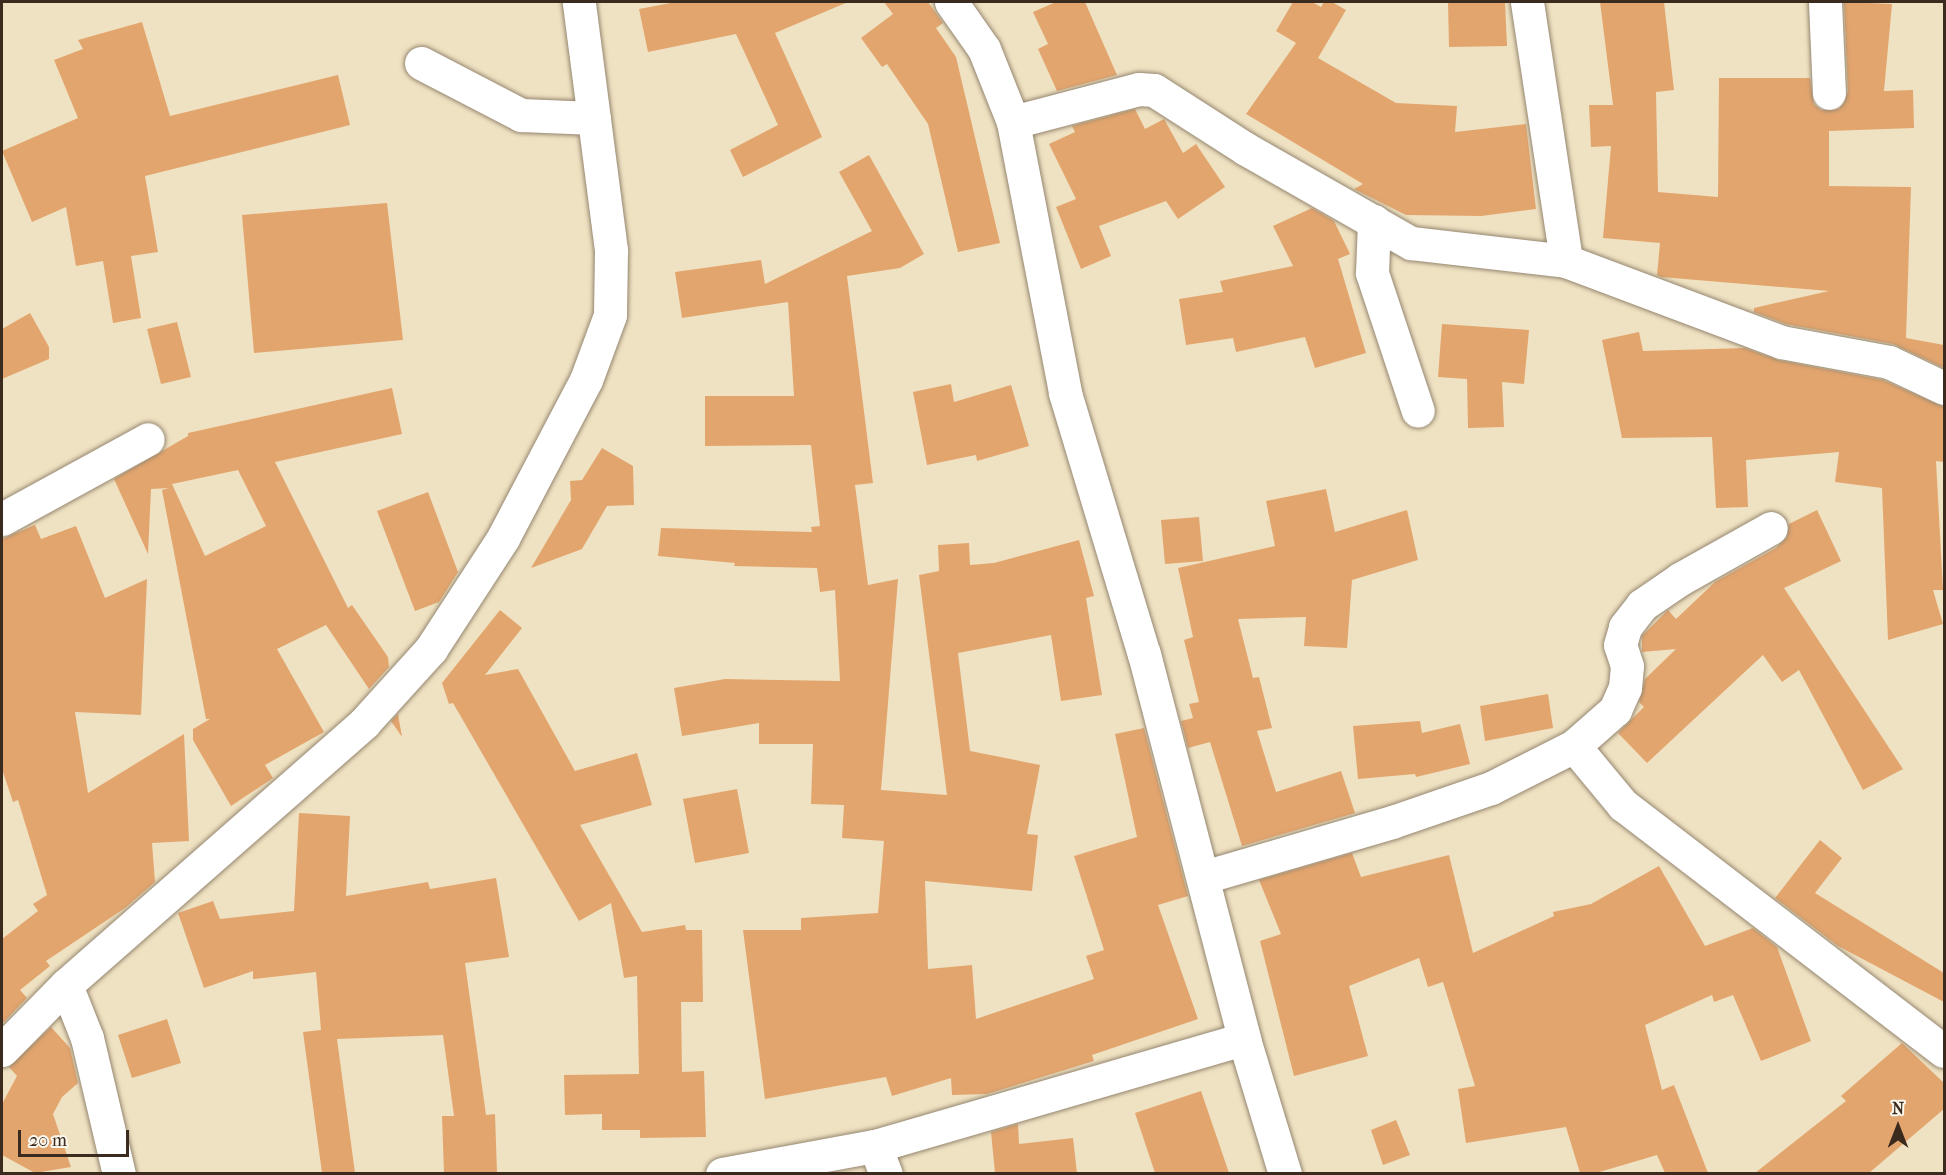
<!DOCTYPE html>
<html>
<head>
<meta charset="utf-8">
<style>
	body { margin:0 }
	#map { position:relative; width:1946px; height:1175px; overflow:hidden; background:#efe2c2; font-family:"IM FELL French Canon",serif }
	div>[style] { position:absolute }
	[style*='--x'] { left:calc(var(--x)*1px); top:calc(var(--y)*1px); width:calc(var(--w)*1px); rotate:calc(var(--a)*1deg) }
	.building>* { inset:0; background:#e3a56e }
	.roads { filter:drop-shadow(0 0 2px #958670) drop-shadow(0 0 2px #958670) }
	.minor>* { height:33px; margin:-16.5px; padding:0 16.5px; transform-origin:16.5px; border-radius:16.5px; background:#fff }
	span { translate:-50% -50%; white-space:nowrap; text-align:center; line-height:1.15; -webkit-text-stroke:6px #fbf7ec; paint-order:stroke }
	.frame { position:absolute; inset:0; border:3px solid #3b2a1e; pointer-events:none }
	.north { position:absolute; left:1868px; top:1097px; width:60px; height:60px; -webkit-text-stroke:4px #fbf7ec; paint-order:stroke; rotate:0deg; font-size:16px; font-weight:700; line-height:24px; text-align:center; color:#3b2a1e }
	.north::after { content:''; display:block; margin:auto; width:21px; height:27px; background:#3b2a1e; clip-path:polygon(50% 0,100% 100%,50% 72%,0 100%) }
	.scale { position:absolute; left:18px; top:1130px; width:111px; height:27px; box-sizing:border-box; border:3px solid #3b2a1e; border-top:0; padding-left:8px; font-size:18px; line-height:21px; white-space:nowrap; color:#3b2a1e; -webkit-text-stroke:4px #fbf7ec; paint-order:stroke }
</style>
</head>
<body>
<div id="map">
	<div class="building">
		<div style="clip-path:polygon(676px 2px,848px 2px,775px 33px,822px 137px,743px 177px,730px 150px,778px 125px,736px 34px,648px 52px,639px 9px)"></div>
		<div style="clip-path:polygon(884px 2px,928px 2px,943px 23px,936px 28px,956px 57px,1000px 243px,958px 252px,928px 124px,887px 64px,882px 67px,861px 38px,893px 14px)"></div>
		<div style="clip-path:polygon(1056px 2px,1085px 2px,1117px 75px,1057px 91px,1038px 49px,1048px 44px,1033px 12px)"></div>
		<div style="clip-path:polygon(1293px 2px,1312px 2px,1321px 7px,1324px 2px,1332px 2px,1346px 10px,1318px 58px,1396px 103px,1457px 106px,1455px 132px,1526px 124px,1536px 209px,1481px 216px,1406px 215px,1354px 189px,1363px 184px,1246px 114px,1296px 43px,1276px 31px)"></div>
		<div style="clip-path:polygon(1448px 2px,1505px 2px,1507px 46px,1449px 47px)"></div>
		<div style="clip-path:polygon(1600px 2px,1664px 2px,1674px 90px,1656px 92px,1658px 192px,1718px 197px,1719px 78px,1810px 78px,1814px 104px,1821px 110px,1839px 109px,1848px 92px,1844px 2px,1892px 4px,1884px 91px,1913px 90px,1914px 128px,1829px 131px,1829px 186px,1911px 187px,1906px 338px,1944px 345px,1944px 368px,1893px 344px,1786px 324px,1754px 312px,1754px 308px,1829px 291px,1661px 277px,1657px 275px,1660px 243px,1603px 238px,1611px 146px,1591px 147px,1589px 105px,1613px 105px)"></div>
		<div style="clip-path:polygon(142px 22px,170px 116px,338px 75px,350px 125px,145px 176px,158px 252px,131px 256px,141px 318px,113px 323px,103px 261px,76px 266px,66px 207px,32px 222px,2px 151px,78px 118px,54px 60px,83px 49px,78px 40px)"></div>
		<div style="clip-path:polygon(1135px 109px,1145px 129px,1164px 119px,1183px 153px,1196px 144px,1225px 187px,1178px 219px,1166px 201px,1099px 226px,1111px 256px,1081px 269px,1056px 207px,1076px 199px,1049px 144px,1075px 132px,1072px 126px)"></div>
		<div style="clip-path:polygon(869px 155px,924px 254px,900px 268px,847px 276px,873px 483px,855px 485px,868px 585px,898px 579px,881px 790px,947px 795px,919px 575px,939px 571px,938px 545px,969px 543px,970px 565px,994px 563px,1079px 540px,1094px 596px,1086px 598px,1102px 695px,1061px 701px,1051px 635px,958px 653px,970px 751px,1040px 765px,1027px 834px,1038px 835px,1032px 891px,925px 881px,928px 969px,972px 965px,976px 1019px,1094px 979px,1086px 956px,1104px 950px,1074px 856px,1137px 837px,1115px 734px,1144px 728px,1188px 896px,1158px 905px,1198px 1019px,1092px 1055px,1094px 1061px,987px 1094px,952px 1095px,951px 1078px,892px 1096px,886px 1077px,765px 1099px,743px 930px,801px 930px,801px 918px,878px 913px,884px 841px,842px 838px,844px 805px,811px 804px,813px 744px,759px 744px,759px 723px,682px 736px,674px 688px,725px 679px,840px 681px,835px 590px,820px 592px,817px 568px,734px 566px,735px 563px,658px 556px,661px 528px,812px 532px,811px 527px,820px 526px,811px 445px,705px 446px,705px 396px,794px 396px,788px 302px,682px 318px,675px 272px,761px 260px,765px 284px,872px 231px,839px 172px)"></div>
		<div style="clip-path:polygon(387px 203px,403px 340px,254px 353px,242px 215px)"></div>
		<div style="clip-path:polygon(1312px 208px,1334px 221px,1350px 254px,1338px 259px,1366px 353px,1315px 368px,1305px 337px,1236px 352px,1233px 338px,1186px 345px,1179px 299px,1223px 292px,1220px 281px,1293px 266px,1273px 226px)"></div>
		<div style="clip-path:polygon(30px 313px,49px 347px,49px 359px,2px 379px,2px 329px)"></div>
		<div style="clip-path:polygon(177px 322px,191px 377px,161px 384px,147px 329px)"></div>
		<div style="clip-path:polygon(1442px 324px,1529px 330px,1524px 384px,1502px 382px,1504px 427px,1468px 428px,1467px 379px,1438px 377px)"></div>
		<div style="clip-path:polygon(1639px 332px,1643px 351px,1745px 348px,1778px 360px,1883px 380px,1944px 407px,1944px 462px,1936px 461px,1943px 590px,1933px 590px,1943px 624px,1888px 640px,1882px 488px,1835px 482px,1839px 452px,1746px 460px,1748px 507px,1716px 508px,1712px 437px,1622px 438px,1602px 340px)"></div>
		<div style="clip-path:polygon(951px 384px,954px 402px,1011px 385px,1029px 446px,977px 461px,976px 455px,927px 465px,913px 392px)"></div>
		<div style="clip-path:polygon(evenodd,392px 388px,402px 434px,275px 462px,348px 608px,352px 605px,388px 657px,389px 667px,369px 689px,326px 625px,277px 649px,324px 732px,265px 765px,273px 778px,231px 806px,193px 740px,193px 729px,210px 719px,206px 719px,162px 490px,169px 488px,151px 489px,148px 554px,114px 479px,188px 436px,188px 433px,392px 388px,238px 470px,266px 526px,205px 556px,172px 484px,238px 470px)"></div>
		<div style="clip-path:polygon(602px 448px,633px 466px,634px 505px,607px 506px,582px 549px,531px 568px,571px 500px,570px 481px,582px 480px)"></div>
		<div style="clip-path:polygon(1326px 489px,1335px 532px,1407px 510px,1418px 560px,1352px 580px,1347px 648px,1304px 646px,1306px 617px,1238px 619px,1253px 678px,1259px 677px,1272px 728px,1257px 731px,1276px 792px,1341px 771px,1355px 813px,1242px 846px,1210px 742px,1188px 748px,1181px 721px,1193px 718px,1189px 704px,1199px 702px,1184px 640px,1193px 637px,1178px 568px,1275px 546px,1266px 501px)"></div>
		<div style="clip-path:polygon(428px 492px,458px 572px,439px 602px,415px 611px,377px 511px)"></div>
		<div style="clip-path:polygon(1817px 510px,1841px 561px,1784px 588px,1903px 769px,1863px 790px,1799px 670px,1782px 682px,1763px 655px,1647px 763px,1618px 733px,1644px 707px,1639px 702px,1645px 679px,1676px 649px,1642px 652px,1642px 636px,1668px 610px,1676px 619px,1715px 582px,1776px 548px,1787px 537px,1789px 524px)"></div>
		<div style="clip-path:polygon(1199px 517px,1203px 561px,1165px 564px,1161px 520px)"></div>
		<div style="clip-path:polygon(35px 525px,41px 539px,76px 526px,105px 598px,147px 579px,141px 715px,75px 712px,88px 793px,184px 734px,189px 841px,152px 843px,155px 882px,125px 908px,46px 961px,50px 966px,20px 990px,27px 998px,2px 1024px,2px 939px,38px 911px,33px 904px,47px 895px,18px 800px,13px 802px,2px 769px,2px 539px)"></div>
		<div style="clip-path:polygon(500px 610px,522px 628px,485px 675px,518px 669px,575px 771px,637px 753px,652px 805px,580px 825px,642px 932px,685px 925px,686px 930px,702px 930px,703px 1002px,681px 1002px,682px 1072px,704px 1071px,706px 1137px,640px 1138px,640px 1130px,602px 1130px,602px 1114px,565px 1115px,564px 1075px,639px 1074px,637px 976px,624px 978px,611px 903px,579px 921px,453px 703px,449px 704px,442px 683px)"></div>
		<div style="clip-path:polygon(1548px 694px,1553px 728px,1485px 741px,1480px 706px)"></div>
		<div style="clip-path:polygon(398px 714px,402px 737px,391px 721px)"></div>
		<div style="clip-path:polygon(1420px 721px,1422px 733px,1460px 724px,1470px 764px,1416px 777px,1415px 774px,1358px 779px,1353px 726px)"></div>
		<div style="clip-path:polygon(737px 789px,749px 853px,695px 863px,683px 799px)"></div>
		<div style="clip-path:polygon(299px 813px,350px 816px,346px 896px,428px 882px,430px 889px,496px 878px,509px 957px,465px 963px,486px 1115px,495px 1114px,497px 1173px,444px 1173px,442px 1116px,454px 1116px,443px 1035px,337px 1039px,355px 1173px,322px 1173px,303px 1032px,321px 1030px,316px 972px,253px 979px,253px 971px,204px 988px,178px 913px,213px 901px,220px 919px,294px 911px)"></div>
		<div style="clip-path:polygon(1820px 840px,1842px 858px,1815px 893px,1944px 973px,1944px 1002px,1838px 946px,1775px 898px)"></div>
		<div style="clip-path:polygon(1352px 853px,1361px 877px,1449px 855px,1473px 953px,1554px 916px,1553px 912px,1591px 904px,1659px 866px,1705px 946px,1753px 928px,1777px 947px,1811px 1041px,1761px 1061px,1733px 995px,1714px 1002px,1712px 995px,1645px 1025px,1662px 1090px,1674px 1085px,1708px 1173px,1665px 1173px,1657px 1155px,1596px 1173px,1580px 1173px,1566px 1127px,1466px 1143px,1458px 1089px,1475px 1086px,1443px 982px,1428px 987px,1419px 958px,1349px 986px,1368px 1056px,1294px 1076px,1260px 941px,1281px 934px,1259px 880px)"></div>
		<div style="clip-path:polygon(167px 1019px,181px 1063px,132px 1078px,118px 1035px)"></div>
		<div style="clip-path:polygon(51px 1027px,70px 1048px,78px 1083px,62px 1097px,53px 1114px,71px 1167px,35px 1173px,2px 1155px,2px 1104px,17px 1076px,9px 1067px)"></div>
		<div style="clip-path:polygon(1902px 1043px,1944px 1083px,1944px 1109px,1869px 1173px,1755px 1173px,1846px 1101px,1841px 1096px)"></div>
		<div style="clip-path:polygon(1201px 1091px,1229px 1173px,1155px 1173px,1135px 1113px)"></div>
		<div style="clip-path:polygon(1396px 1120px,1410px 1155px,1383px 1165px,1371px 1130px)"></div>
		<div style="clip-path:polygon(1018px 1124px,1019px 1144px,1073px 1138px,1077px 1173px,995px 1173px,991px 1132px)"></div>
	</div>
	<div class="roads">
		<div class="minor">
			<div style="--x:951;--y:2;--w:57;--a:54.9"></div>
			<div style="--x:984;--y:49;--w:79;--a:68.3"></div>
			<div style="--x:1013;--y:122;--w:276;--a:79.1"></div>
			<div style="--x:1065;--y:393;--w:273;--a:73.2"></div>
			<div style="--x:1144;--y:654;--w:398;--a:75.4"></div>
			<div style="--x:1244;--y:1039;--w:141;--a:73.1"></div>
			<div style="--x:1527;--y:2;--w:262;--a:81.4"></div>
			<div style="--x:1825;--y:2;--w:91;--a:87.5"></div>
			<div style="--x:421;--y:63;--w:113;--a:27.5"></div>
			<div style="--x:521;--y:115;--w:73;--a:2.4"></div>
			<div style="--x:1013;--y:122;--w:130;--a:-14.7"></div>
			<div style="--x:1139;--y:89;--w:15;--a:4"></div>
			<div style="--x:1154;--y:90;--w:109;--a:32.7"></div>
			<div style="--x:1246;--y:149;--w:190;--a:29.7"></div>
			<div style="--x:1411;--y:243;--w:156;--a:6.6"></div>
			<div style="--x:1566;--y:261;--w:230;--a:20.6"></div>
			<div style="--x:1781;--y:342;--w:110;--a:10.5"></div>
			<div style="--x:1889;--y:362;--w:61;--a:25.3"></div>
			<div style="--x:1374;--y:221;--w:52;--a:92.2"></div>
			<div style="--x:1372;--y:273;--w:145;--a:71.6"></div>
			<div style="--x:2;--y:519;--w:166;--a:-28.7"></div>
			<div style="--x:1574;--y:746;--w:77;--a:50.3"></div>
			<div style="--x:1623;--y:805;--w:404;--a:37.5"></div>
			<div style="--x:1204;--y:877;--w:196;--a:-16.3"></div>
			<div style="--x:1392;--y:822;--w:105;--a:-19"></div>
			<div style="--x:1491;--y:788;--w:93;--a:-26.8"></div>
			<div style="--x:1574;--y:746;--w:55;--a:-41.3"></div>
			<div style="--x:1615;--y:710;--w:24;--a:-66"></div>
			<div style="--x:1625;--y:688;--w:22;--a:-85"></div>
			<div style="--x:1627;--y:666;--w:22;--a:-108"></div>
			<div style="--x:1620;--y:645;--w:19;--a:-74"></div>
			<div style="--x:1625;--y:627;--w:28;--a:-52"></div>
			<div style="--x:1642;--y:605;--w:46;--a:-34.4"></div>
			<div style="--x:1680;--y:579;--w:104;--a:-29.3"></div>
			<div style="--x:66;--y:985;--w:57;--a:68.4"></div>
			<div style="--x:87;--y:1038;--w:140;--a:76.8"></div>
			<div style="--x:2;--y:1050;--w:91;--a:-45.4"></div>
			<div style="--x:66;--y:985;--w:397;--a:-41.3"></div>
			<div style="--x:364;--y:723;--w:100;--a:-47.8"></div>
			<div style="--x:431;--y:649;--w:132;--a:-57"></div>
			<div style="--x:503;--y:538;--w:178;--a:-62.3"></div>
			<div style="--x:586;--y:380;--w:69;--a:-69.7"></div>
			<div style="--x:610;--y:315;--w:65;--a:-89.1"></div>
			<div style="--x:611;--y:250;--w:250;--a:-97.4"></div>
			<div style="--x:875;--y:1146;--w:30;--a:69"></div>
			<div style="--x:722;--y:1174;--w:156;--a:-10.4"></div>
			<div style="--x:875;--y:1146;--w:384;--a:-16.2"></div>
		</div>
	</div>
	<div class="frame"></div>
	<div class="north">N</div>
	<div class="scale">20 m</div>
</div>
</body>
</html>
